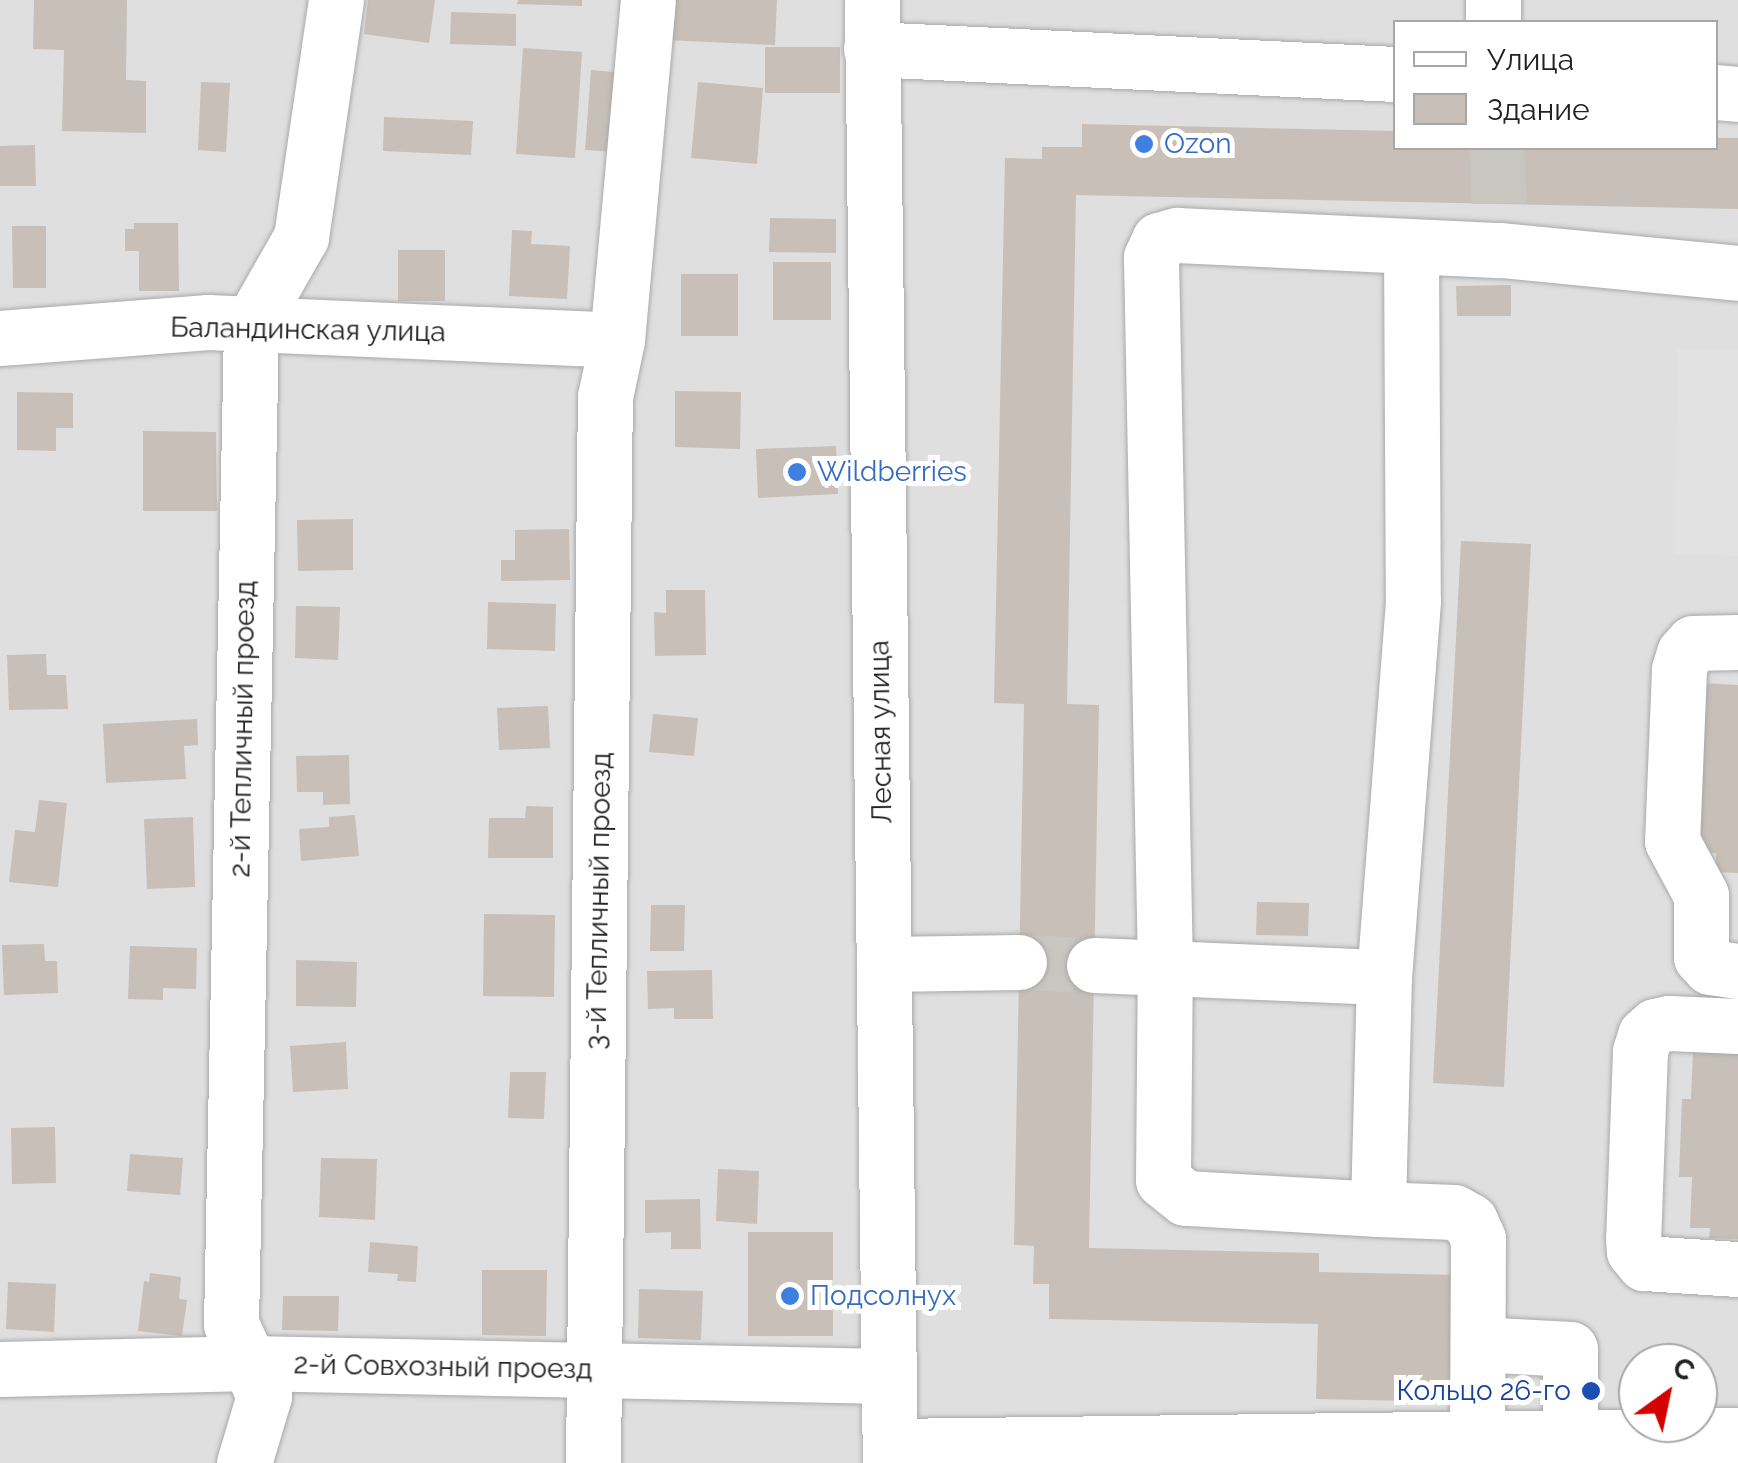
<!DOCTYPE html>
<html>
<head>
<meta charset="utf-8">
<style>
	body { margin:0 }
	#map { position:relative; width:1738px; height:1463px; overflow:hidden; background:#f2efe9; font-family:Raleway,sans-serif }
	div>[style] { position:absolute }
	[style*='--x'] { left:calc(var(--x)*1px); top:calc(var(--y)*1px); width:calc(var(--w)*1px); rotate:calc(var(--a)*1deg) }
	.residential>* { inset:0; background:#e0dfdf }
	.parking>* { inset:0; background:#e2e2e2 }
	.building>* { inset:0; background:#c7bfb8 }
	.minor-tunnel>* { height:55px; margin-top:-27.5px; transform-origin:0; background:repeating-linear-gradient(90deg,#c8c6c1 0 55px,transparent 0 83px) }
	.roads { filter:drop-shadow(0 0 2px #a9a9a9) drop-shadow(0 0 2px #a9a9a9) }
	.minor>* { height:55px; margin:-27.5px; padding:0 27.5px; transform-origin:27.5px; border-radius:27.5px; background:#fff }
	.dots>* { width:28px; height:28px; translate:-50% -50%; box-sizing:border-box; border:5px solid #fff; border-radius:50% }
	span { translate:-50% -50%; white-space:nowrap; text-align:center; line-height:1.15; -webkit-text-stroke:10px #fff; paint-order:stroke }
	.shop-label { font-size:28px; color:#366cbe }
	.left { translate:0 -50%; text-align:left }
	.street-label { font-size:28px; color:#222 }
	.transit-label { font-size:28px; color:#164399 }
	.right { translate:-100% -50%; text-align:right }
	.legend { position:absolute; left:1393px; top:20px; width:325px; height:130px; box-sizing:border-box; background:#fff; border:2px solid #a7a7a7; margin:0; padding:12px 18px; list-style:none; font-size:30px; color:#222 }
	.legend li { display:flex; align-items:center; gap:20px; height:50px }
	.legend b { width:50px; border:2px solid #a7a7a7 }
	.north { position:absolute; left:1618px; top:1343px; width:100px; height:100px; box-sizing:border-box; background:#fff; border:2px solid #a7a7a7; border-radius:50%; rotate:33deg; font-size:28px; font-weight:700; line-height:40px; text-align:center; color:#222 }
	.north::after { content:''; display:block; margin:auto; width:35px; height:45px; background:#d40000; clip-path:polygon(50% 0,100% 100%,50% 72%,0 100%) }
</style>
</head>
<body>
<div id="map">
	<div class="residential">
		<div style="clip-path:polygon(0 0,847px 0,861px 1463px,0 1463px)"></div>
		<div style="clip-path:polygon(evenodd,899px 0,1738px 0,1738px 1417px,1698px 1418px,1698px 1363px,1638px 1363px,1638px 1419px,923px 1423px,908px 1403px,899px 0,1396px 22px,1716px 22px,1716px 148px,1396px 148px,1396px 22px)"></div>
	</div>
	<div class="parking">
		<div style="clip-path:polygon(1678px 349px,1738px 350px,1738px 556px,1674px 554px)"></div>
	</div>
	<div class="building">
		<div style="clip-path:polygon(34px 0,127px 0,126px 80px,146px 81px,146px 133px,62px 131px,64px 50px,33px 49px)"></div>
		<div style="clip-path:polygon(368px 0,435px 0,429px 43px,364px 34px)"></div>
		<div style="clip-path:polygon(518px 0,582px 0,582px 6px,517px 4px)"></div>
		<div style="clip-path:polygon(667px 0,777px 0,775px 45px,665px 40px)"></div>
		<div style="clip-path:polygon(451px 12px,516px 14px,516px 46px,450px 44px)"></div>
		<div style="clip-path:polygon(765px 47px,840px 47px,840px 93px,765px 93px)"></div>
		<div style="clip-path:polygon(523px 48px,582px 52px,575px 158px,516px 154px)"></div>
		<div style="clip-path:polygon(591px 70px,634px 74px,628px 153px,585px 150px)"></div>
		<div style="clip-path:polygon(201px 82px,230px 83px,226px 152px,198px 150px)"></div>
		<div style="clip-path:polygon(698px 82px,763px 88px,757px 164px,691px 158px)"></div>
		<div style="clip-path:polygon(384px 117px,473px 121px,471px 155px,383px 151px)"></div>
		<div style="clip-path:polygon(1082px 124px,1396px 131px,1396px 148px,1716px 148px,1716px 138px,1738px 138px,1738px 209px,1076px 195px,1067px 704px,1099px 705px,1089px 1248px,1319px 1253px,1319px 1272px,1457px 1275px,1454px 1402px,1316px 1399px,1318px 1324px,1049px 1319px,1049px 1284px,1033px 1284px,1034px 1246px,1014px 1245px,1024px 704px,994px 703px,1005px 158px,1042px 159px,1042px 147px,1082px 147px)"></div>
		<div style="clip-path:polygon(35px 145px,36px 186px,0 186px,0 146px)"></div>
		<div style="clip-path:polygon(770px 218px,836px 219px,836px 253px,769px 252px)"></div>
		<div style="clip-path:polygon(134px 223px,178px 223px,179px 291px,139px 291px,139px 251px,125px 251px,125px 229px,134px 229px)"></div>
		<div style="clip-path:polygon(12px 226px,46px 226px,46px 288px,13px 288px)"></div>
		<div style="clip-path:polygon(512px 230px,532px 231px,531px 244px,570px 246px,567px 299px,509px 296px)"></div>
		<div style="clip-path:polygon(398px 250px,445px 250px,445px 301px,398px 301px)"></div>
		<div style="clip-path:polygon(773px 262px,831px 262px,831px 320px,773px 320px)"></div>
		<div style="clip-path:polygon(681px 274px,738px 274px,738px 336px,681px 336px)"></div>
		<div style="clip-path:polygon(1511px 285px,1511px 316px,1457px 316px,1456px 286px)"></div>
		<div style="clip-path:polygon(675px 391px,741px 392px,740px 449px,675px 447px)"></div>
		<div style="clip-path:polygon(17px 392px,73px 393px,73px 428px,56px 428px,56px 451px,17px 450px)"></div>
		<div style="clip-path:polygon(143px 431px,216px 432px,217px 511px,143px 511px)"></div>
		<div style="clip-path:polygon(836px 446px,838px 494px,758px 498px,756px 449px)"></div>
		<div style="clip-path:polygon(353px 519px,353px 570px,298px 571px,297px 520px)"></div>
		<div style="clip-path:polygon(569px 529px,570px 580px,501px 581px,501px 560px,515px 560px,515px 530px)"></div>
		<div style="clip-path:polygon(1461px 541px,1531px 544px,1504px 1087px,1433px 1083px)"></div>
		<div style="clip-path:polygon(666px 590px,705px 590px,706px 655px,655px 656px,654px 612px,666px 613px)"></div>
		<div style="clip-path:polygon(488px 602px,556px 604px,555px 651px,487px 649px)"></div>
		<div style="clip-path:polygon(296px 606px,340px 607px,338px 660px,295px 658px)"></div>
		<div style="clip-path:polygon(46px 654px,47px 675px,66px 675px,68px 709px,9px 710px,7px 655px)"></div>
		<div style="clip-path:polygon(1701px 683px,1738px 685px,1738px 873px,1716px 872px,1716px 853px,1695px 852px)"></div>
		<div style="clip-path:polygon(548px 706px,550px 748px,499px 750px,497px 708px)"></div>
		<div style="clip-path:polygon(653px 714px,698px 718px,694px 756px,649px 752px)"></div>
		<div style="clip-path:polygon(197px 719px,198px 745px,184px 746px,186px 779px,106px 783px,103px 724px)"></div>
		<div style="clip-path:polygon(349px 755px,350px 804px,323px 805px,323px 792px,297px 792px,296px 756px)"></div>
		<div style="clip-path:polygon(39px 800px,67px 803px,58px 887px,9px 882px,15px 830px,35px 832px)"></div>
		<div style="clip-path:polygon(526px 806px,553px 807px,553px 858px,488px 858px,489px 818px,525px 818px)"></div>
		<div style="clip-path:polygon(355px 815px,359px 856px,301px 861px,299px 829px,329px 827px,329px 817px)"></div>
		<div style="clip-path:polygon(193px 817px,195px 887px,147px 889px,144px 819px)"></div>
		<div style="clip-path:polygon(1257px 902px,1309px 903px,1308px 936px,1256px 935px)"></div>
		<div style="clip-path:polygon(651px 905px,685px 905px,684px 951px,650px 951px)"></div>
		<div style="clip-path:polygon(484px 914px,555px 915px,554px 997px,483px 996px)"></div>
		<div style="clip-path:polygon(44px 944px,45px 961px,57px 961px,58px 993px,4px 995px,2px 945px)"></div>
		<div style="clip-path:polygon(130px 946px,197px 948px,196px 989px,163px 988px,163px 1000px,128px 999px)"></div>
		<div style="clip-path:polygon(296px 960px,357px 962px,356px 1007px,296px 1006px)"></div>
		<div style="clip-path:polygon(712px 970px,713px 1019px,674px 1019px,674px 1008px,648px 1009px,647px 971px)"></div>
		<div style="clip-path:polygon(346px 1042px,348px 1089px,293px 1092px,290px 1046px)"></div>
		<div style="clip-path:polygon(1738px 1042px,1738px 1239px,1709px 1238px,1710px 1228px,1690px 1228px,1692px 1177px,1679px 1177px,1682px 1099px,1691px 1099px,1693px 1050px)"></div>
		<div style="clip-path:polygon(510px 1072px,546px 1072px,544px 1119px,508px 1118px)"></div>
		<div style="clip-path:polygon(55px 1127px,56px 1183px,12px 1184px,11px 1128px)"></div>
		<div style="clip-path:polygon(130px 1154px,183px 1158px,180px 1195px,127px 1191px)"></div>
		<div style="clip-path:polygon(321px 1158px,377px 1159px,375px 1220px,319px 1217px)"></div>
		<div style="clip-path:polygon(718px 1169px,759px 1171px,757px 1224px,716px 1221px)"></div>
		<div style="clip-path:polygon(700px 1199px,701px 1249px,671px 1249px,671px 1232px,645px 1233px,645px 1200px)"></div>
		<div style="clip-path:polygon(748px 1232px,833px 1232px,833px 1336px,748px 1336px)"></div>
		<div style="clip-path:polygon(370px 1242px,418px 1246px,416px 1282px,397px 1281px,398px 1274px,368px 1272px)"></div>
		<div style="clip-path:polygon(482px 1270px,547px 1270px,546px 1336px,482px 1335px)"></div>
		<div style="clip-path:polygon(150px 1273px,181px 1277px,179px 1299px,187px 1300px,182px 1336px,138px 1331px,144px 1281px,149px 1282px)"></div>
		<div style="clip-path:polygon(8px 1282px,56px 1284px,54px 1332px,6px 1329px)"></div>
		<div style="clip-path:polygon(639px 1289px,703px 1291px,701px 1340px,638px 1338px)"></div>
		<div style="clip-path:polygon(283px 1296px,339px 1296px,338px 1331px,282px 1330px)"></div>
	</div>
	<div class="minor-tunnel">
		<div style="--x:1497;--y:148;--w:56;--a:88"></div>
		<div style="--x:1019;--y:962;--w:75;--a:2.3"></div>
	</div>
	<div class="roads">
		<div class="minor">
			<div style="--x:872;--y:0;--w:1463;--a:89.3"></div>
			<div style="--x:1493;--y:22;--w:22;--a:-90"></div>
			<div style="--x:871;--y:49;--w:526;--a:2.73"></div>
			<div style="--x:1716;--y:92;--w:22;--a:5"></div>
			<div style="--x:1411;--y:247;--w:354;--a:89.7"></div>
			<div style="--x:1413;--y:601;--w:377;--a:94.4"></div>
			<div style="--x:1384;--y:977;--w:232;--a:91.5"></div>
			<div style="--x:1378;--y:1209;--w:76;--a:2.3"></div>
			<div style="--x:1454;--y:1212;--w:18;--a:29"></div>
			<div style="--x:1470;--y:1221;--w:20;--a:66"></div>
			<div style="--x:1478;--y:1239;--w:198;--a:90.3"></div>
			<div style="--x:0;--y:338;--w:209;--a:-4.4"></div>
			<div style="--x:208;--y:322;--w:409;--a:2.5"></div>
			<div style="--x:1738;--y:642;--w:45;--a:178.7"></div>
			<div style="--x:1693;--y:643;--w:13;--a:132"></div>
			<div style="--x:1684;--y:653;--w:17;--a:107"></div>
			<div style="--x:1679;--y:669;--w:172;--a:92.3"></div>
			<div style="--x:1672;--y:841;--w:61;--a:61.8"></div>
			<div style="--x:1701;--y:895;--w:62;--a:90"></div>
			<div style="--x:1701;--y:957;--w:13;--a:48"></div>
			<div style="--x:1710;--y:967;--w:28;--a:8"></div>
			<div style="--x:884;--y:964;--w:135;--a:-0.8"></div>
			<div style="--x:1094;--y:965;--w:290;--a:2.4"></div>
			<div style="--x:1738;--y:1026;--w:69;--a:-177.5"></div>
			<div style="--x:1669;--y:1023;--w:14;--a:168"></div>
			<div style="--x:1655;--y:1026;--w:13;--a:138"></div>
			<div style="--x:1645;--y:1035;--w:17;--a:107"></div>
			<div style="--x:1640;--y:1051;--w:187;--a:92.1"></div>
			<div style="--x:1633;--y:1238;--w:13;--a:86"></div>
			<div style="--x:1634;--y:1251;--w:16;--a:50"></div>
			<div style="--x:1644;--y:1263;--w:94;--a:3.7"></div>
			<div style="--x:1378;--y:1209;--w:193;--a:-176.7"></div>
			<div style="--x:1185;--y:1198;--w:28;--a:-141"></div>
			<div style="--x:1163;--y:1180;--w:212;--a:-89.5"></div>
			<div style="--x:1165;--y:968;--w:711;--a:-91.13"></div>
			<div style="--x:1151;--y:257;--w:19;--a:-65"></div>
			<div style="--x:1159;--y:240;--w:19;--a:-16"></div>
			<div style="--x:1177;--y:235;--w:324;--a:2.7"></div>
			<div style="--x:1501;--y:250;--w:238;--a:5.5"></div>
			<div style="--x:1478;--y:1344;--w:92;--a:3.1"></div>
			<div style="--x:1570;--y:1349;--w:114;--a:90"></div>
			<div style="--x:0;--y:1369;--w:250;--a:-1.4"></div>
			<div style="--x:250;--y:1363;--w:636;--a:1.17"></div>
			<div style="--x:890;--y:1446;--w:848;--a:-0.74"></div>
			<div style="--x:244;--y:1463;--w:70;--a:-73.4"></div>
			<div style="--x:264;--y:1396;--w:79;--a:-114.6"></div>
			<div style="--x:231;--y:1324;--w:999;--a:-88.85"></div>
			<div style="--x:251;--y:325;--w:101;--a:-60.4"></div>
			<div style="--x:301;--y:237;--w:240;--a:-81.6"></div>
			<div style="--x:593;--y:1463;--w:1066;--a:-89.36"></div>
			<div style="--x:605;--y:397;--w:58;--a:-78.1"></div>
			<div style="--x:617;--y:340;--w:341;--a:-84.8"></div>
		</div>
	</div>
	<div class="dots">
		<div style="left:1144px;top:144px;background:#3f7fe0"></div>
		<div style="left:797px;top:472px;background:#3f7fe0"></div>
		<div style="left:790px;top:1296px;background:#3f7fe0"></div>
		<div style="left:1591px;top:1391px;background:#1a4fb4"></div>
	</div>
	<div class="shop-label">
		<span class="left" style="left:1164px;top:144px">Ozon</span>
		<span class="left" style="left:817px;top:472px">Wildberries</span>
		<span class="left" style="left:810px;top:1296px">Подсолнух</span>
	</div>
	<div class="street-label">
		<span style="left:308px;top:330px;rotate:1deg">Баландинская улица</span>
		<span style="left:243px;top:729px;rotate:-89deg">2-й Тепличный проезд</span>
		<span style="left:881px;top:732px;rotate:-91deg">Лесная улица</span>
		<span style="left:599px;top:901px;rotate:-89deg">3-й Тепличный проезд</span>
		<span style="left:443px;top:1367px;rotate:1deg">2-й Совхозный проезд</span>
	</div>
	<div class="transit-label">
		<span class="right" style="left:1571px;top:1391px">Кольцо 26-го</span>
	</div>
	<ul class="legend">
	<li><b style="height:12px;background:#fff"></b>Улица</li>
	<li><b style="height:28px;background:#c7bfb8"></b>Здание</li>
	</ul>
	<div class="north">С</div>
</div>
</body>
</html>
